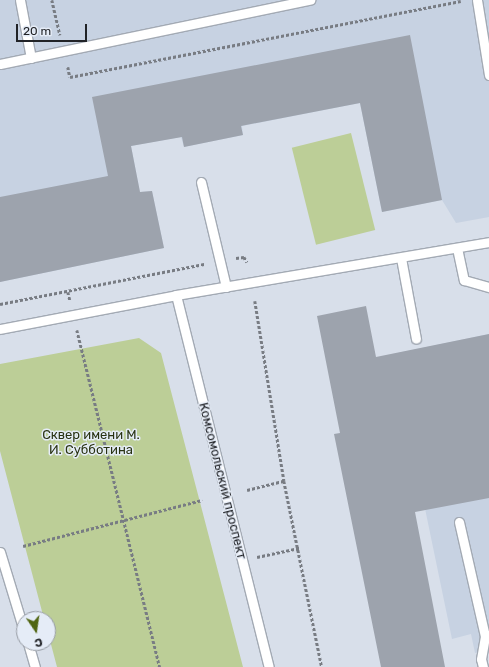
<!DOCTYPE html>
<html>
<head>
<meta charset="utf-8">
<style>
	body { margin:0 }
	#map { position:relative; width:489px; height:667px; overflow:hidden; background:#d8dfea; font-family:Rubik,sans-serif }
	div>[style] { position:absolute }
	.built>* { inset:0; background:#c7d2e2 }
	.green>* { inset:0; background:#bcce97; transform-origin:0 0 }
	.building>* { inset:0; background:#9da3ad }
	.path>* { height:2.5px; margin-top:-1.25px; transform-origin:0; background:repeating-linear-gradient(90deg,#787c83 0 3px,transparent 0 5px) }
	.roads { filter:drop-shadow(1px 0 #a3aab4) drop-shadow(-1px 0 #a3aab4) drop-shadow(0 1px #a3aab4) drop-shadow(0 -1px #a3aab4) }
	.service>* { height:9px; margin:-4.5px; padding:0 4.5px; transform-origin:4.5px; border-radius:4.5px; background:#fff }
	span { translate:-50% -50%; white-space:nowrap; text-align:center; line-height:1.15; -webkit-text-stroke:3px #e5ecf7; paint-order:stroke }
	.park-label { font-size:13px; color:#293312 }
	.street-label { font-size:13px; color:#212327 }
	.north { position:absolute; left:16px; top:611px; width:40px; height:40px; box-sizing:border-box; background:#e5ecf7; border:1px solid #979ca4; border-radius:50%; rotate:167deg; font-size:11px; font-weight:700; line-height:16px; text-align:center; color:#212327 }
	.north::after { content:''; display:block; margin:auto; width:14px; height:18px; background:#506511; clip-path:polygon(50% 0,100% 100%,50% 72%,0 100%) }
	.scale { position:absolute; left:16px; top:24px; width:71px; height:18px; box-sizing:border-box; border:2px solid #212327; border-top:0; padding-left:5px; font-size:12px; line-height:14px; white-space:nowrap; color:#212327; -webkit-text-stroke:3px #e5ecf7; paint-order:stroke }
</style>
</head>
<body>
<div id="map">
	<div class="built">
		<i style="clip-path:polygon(0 0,489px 0,489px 217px,456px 223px,442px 200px,382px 212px,360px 103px,242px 126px,243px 135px,184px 147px,181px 137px,131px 146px,140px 192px,152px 191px,164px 248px,0 282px)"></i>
		<i style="clip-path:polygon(489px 334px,489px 651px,475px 653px,471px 634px,452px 639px,393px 354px)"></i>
	</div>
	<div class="green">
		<i style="left:351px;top:133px;width:100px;height:61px;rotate:76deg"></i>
		<i style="clip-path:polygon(139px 338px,161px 353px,243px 667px,57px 667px,48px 633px,48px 619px,44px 619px,0 451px,0 364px)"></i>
	</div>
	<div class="building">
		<i style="clip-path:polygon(410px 35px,442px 200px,382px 212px,360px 103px,241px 126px,243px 135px,184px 147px,182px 137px,131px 146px,140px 192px,152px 191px,164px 248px,0 282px,0 197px,108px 176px,92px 97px)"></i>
		<i style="clip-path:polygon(366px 306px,376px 357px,489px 334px,489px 498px,415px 512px,445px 667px,381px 667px,334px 434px,340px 433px,317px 316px)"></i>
	</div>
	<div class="path">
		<i style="left:52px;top:0;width:36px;rotate:77deg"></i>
		<i style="left:68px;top:67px;width:10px;rotate:79deg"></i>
		<i style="left:70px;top:77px;width:398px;rotate:-11deg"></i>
		<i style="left:236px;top:258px;width:8px;rotate:-7deg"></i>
		<i style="left:244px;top:257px;width:6px;rotate:59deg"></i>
		<i style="left:68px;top:292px;width:8px;rotate:76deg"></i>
		<i style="left:255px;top:301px;width:182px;rotate:80.8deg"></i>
		<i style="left:284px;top:481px;width:190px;rotate:78.5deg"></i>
		<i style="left:0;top:304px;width:208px;rotate:-11.1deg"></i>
		<i style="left:77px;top:330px;width:347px;rotate:76.2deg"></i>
		<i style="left:247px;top:490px;width:38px;rotate:-14deg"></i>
		<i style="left:23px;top:546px;width:185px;rotate:-14.4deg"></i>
		<i style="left:257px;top:557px;width:43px;rotate:-12.1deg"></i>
	</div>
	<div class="roads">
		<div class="service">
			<i style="left:20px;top:0;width:59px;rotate:79.3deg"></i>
			<i style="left:477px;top:0;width:76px;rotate:80.9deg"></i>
			<i style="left:0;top:64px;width:317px;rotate:-11.7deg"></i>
			<i style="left:201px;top:182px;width:108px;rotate:76.6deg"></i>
			<i style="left:457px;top:248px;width:33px;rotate:78deg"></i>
			<i style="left:464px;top:280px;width:26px;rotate:16deg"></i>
			<i style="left:401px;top:258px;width:82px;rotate:79.5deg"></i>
			<i style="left:176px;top:295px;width:383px;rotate:76deg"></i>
			<i style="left:0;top:329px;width:179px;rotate:-10.9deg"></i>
			<i style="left:176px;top:295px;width:317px;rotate:-9.6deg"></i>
			<i style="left:459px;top:522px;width:117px;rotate:77.2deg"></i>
			<i style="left:0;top:552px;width:83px;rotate:73.1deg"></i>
			<i style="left:28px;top:643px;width:25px;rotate:74deg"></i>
			<i style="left:483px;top:667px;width:8px;rotate:-104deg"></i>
			<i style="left:481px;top:659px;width:23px;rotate:-80deg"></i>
			<i style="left:485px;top:636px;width:4px;rotate:-14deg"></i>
		</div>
	</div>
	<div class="park-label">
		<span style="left:91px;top:443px">Сквер имени М.<br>И. Субботина</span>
	</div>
	<div class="street-label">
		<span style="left:222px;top:481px;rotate:76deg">Комсомольский проспект</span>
	</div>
	<div class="north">С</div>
	<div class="scale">20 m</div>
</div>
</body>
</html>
